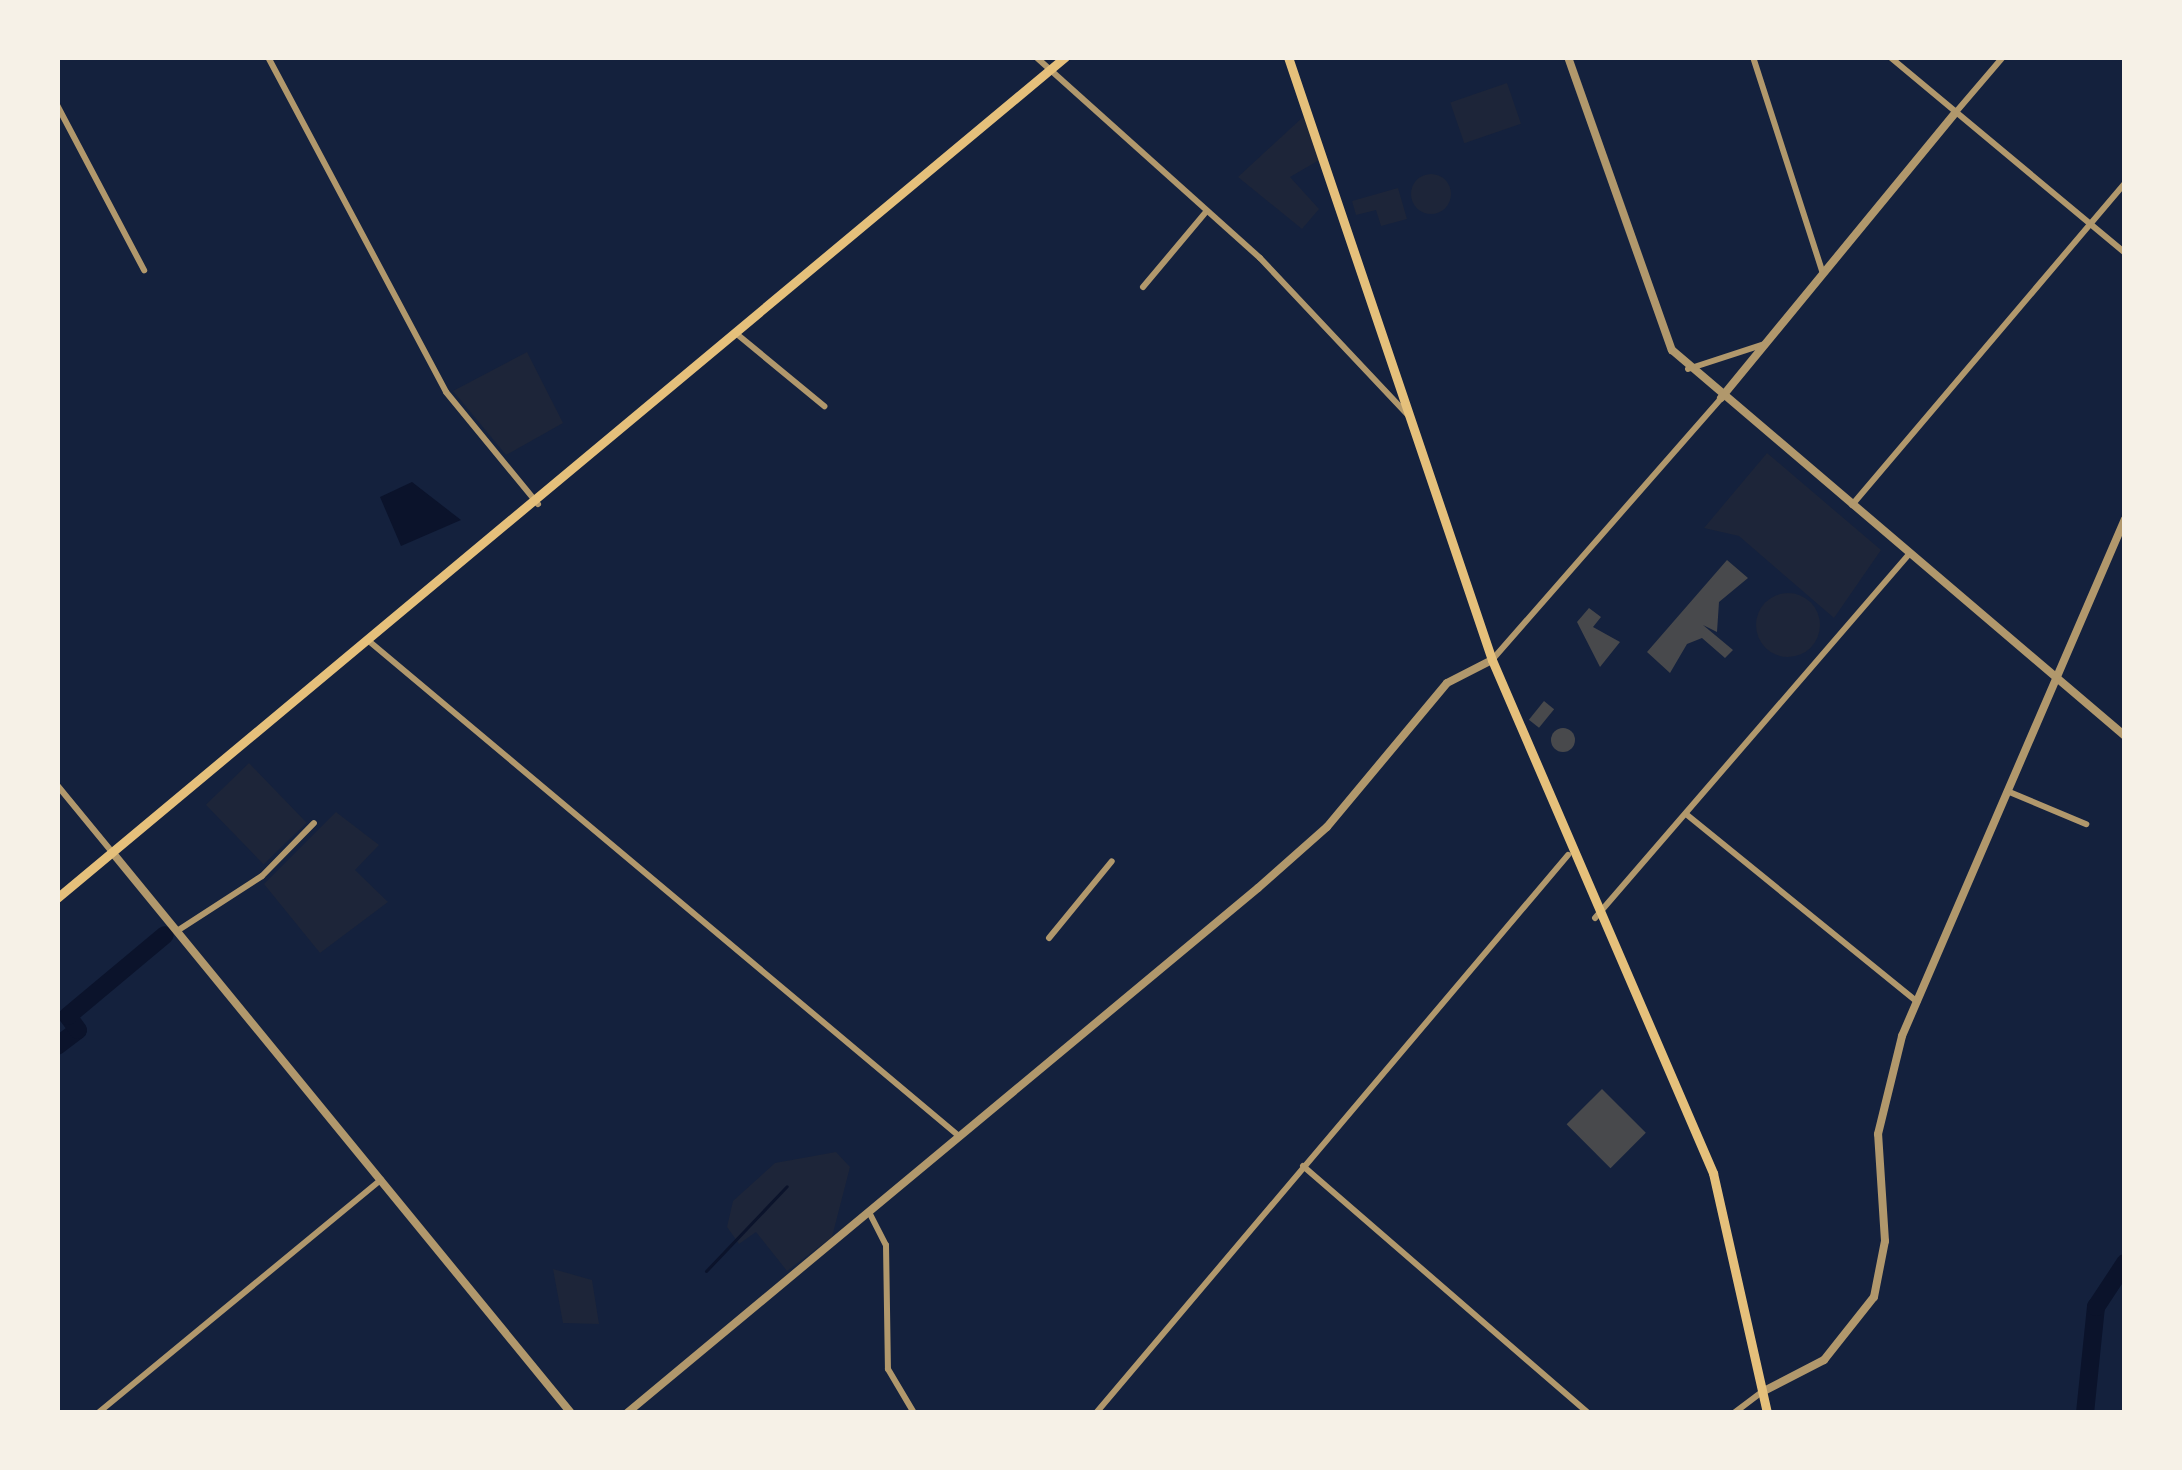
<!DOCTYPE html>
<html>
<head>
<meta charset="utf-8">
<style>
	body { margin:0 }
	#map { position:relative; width:2182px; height:1470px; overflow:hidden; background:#14213d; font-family:"Source Sans 3",sans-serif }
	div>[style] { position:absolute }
	.green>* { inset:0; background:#1d2539; transform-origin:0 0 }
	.round { border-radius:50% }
	.water>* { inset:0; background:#0b132b }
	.stream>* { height:3px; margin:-1.5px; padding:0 1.5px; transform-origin:1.5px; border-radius:1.5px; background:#0b132b }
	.river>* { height:18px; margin:-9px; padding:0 9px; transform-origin:9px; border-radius:9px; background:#0b132b }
	.building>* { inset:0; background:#48494c; transform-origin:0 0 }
	.minor>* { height:6px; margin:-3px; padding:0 3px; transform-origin:3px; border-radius:3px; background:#b1986c }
	.tertiary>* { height:8px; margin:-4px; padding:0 4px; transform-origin:4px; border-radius:4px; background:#b1986c }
	.primary>* { height:9px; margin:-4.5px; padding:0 4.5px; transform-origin:4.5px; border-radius:4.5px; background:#e5c07b }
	span { translate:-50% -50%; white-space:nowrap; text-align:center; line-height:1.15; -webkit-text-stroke:12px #f6f1e7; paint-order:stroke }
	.frame { position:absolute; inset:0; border:60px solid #f6f1e7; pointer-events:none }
</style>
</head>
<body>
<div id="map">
	<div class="green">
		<i style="left:1507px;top:83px;width:43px;height:60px;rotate:71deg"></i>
		<i style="clip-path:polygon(1304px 116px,1321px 159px,1290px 177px,1319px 209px,1302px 229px,1238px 177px)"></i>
		<i class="round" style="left:1411px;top:174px;width:40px;height:40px"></i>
		<i style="clip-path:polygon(1398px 188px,1407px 219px,1381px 226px,1376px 210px,1356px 215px,1352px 201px)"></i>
		<i style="clip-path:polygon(527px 352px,563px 423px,506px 455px,453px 391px)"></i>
		<i style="clip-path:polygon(1767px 453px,1881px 550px,1834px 618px,1739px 536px,1704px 528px)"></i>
		<i class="round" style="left:1756px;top:593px;width:64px;height:64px"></i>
		<i style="left:249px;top:763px;width:83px;height:60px;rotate:46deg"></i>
		<i style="clip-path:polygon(336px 812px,379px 845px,355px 870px,388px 902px,320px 953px,264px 884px)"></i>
		<i style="clip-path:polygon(836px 1152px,850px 1167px,832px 1237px,787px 1271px,756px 1232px,739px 1244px,727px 1227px,733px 1201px,775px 1163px)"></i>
		<i style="clip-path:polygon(553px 1269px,592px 1280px,599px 1324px,563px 1323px)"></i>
	</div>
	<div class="water">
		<i style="clip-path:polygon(412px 482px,461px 520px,401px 546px,380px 497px)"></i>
	</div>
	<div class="stream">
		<i style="left:706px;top:1271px;width:117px;rotate:-46.4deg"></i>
	</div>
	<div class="river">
		<i style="left:57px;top:1046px;width:26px;rotate:-37deg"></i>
		<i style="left:78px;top:1030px;width:17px;rotate:-126deg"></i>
		<i style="left:68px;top:1016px;width:126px;rotate:-39.9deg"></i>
		<i style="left:2085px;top:1413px;width:107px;rotate:-84.1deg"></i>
		<i style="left:2096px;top:1307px;width:53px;rotate:-56.6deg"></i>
	</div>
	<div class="building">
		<i style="clip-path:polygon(1727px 560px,1748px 578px,1719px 602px,1717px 632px,1703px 625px,1733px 650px,1725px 658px,1702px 638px,1687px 644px,1670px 673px,1647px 652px)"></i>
		<i style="clip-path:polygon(1589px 608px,1601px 617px,1593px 627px,1620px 642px,1600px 667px,1577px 622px)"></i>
		<i style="left:1544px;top:701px;width:13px;height:24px;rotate:39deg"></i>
		<i class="round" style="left:1551px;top:728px;width:24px;height:24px"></i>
		<i style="left:1602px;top:1089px;width:62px;height:50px;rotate:45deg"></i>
	</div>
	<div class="minor">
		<i style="left:268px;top:57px;width:379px;rotate:62deg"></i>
		<i style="left:446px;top:392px;width:145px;rotate:50.6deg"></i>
		<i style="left:1036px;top:57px;width:301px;rotate:41.9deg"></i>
		<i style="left:1260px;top:258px;width:216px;rotate:46.7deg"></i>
		<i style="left:1753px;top:57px;width:228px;rotate:72.1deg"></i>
		<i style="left:1890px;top:57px;width:306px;rotate:39.8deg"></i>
		<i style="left:57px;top:105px;width:187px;rotate:62.2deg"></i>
		<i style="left:1956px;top:112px;width:72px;rotate:-49.5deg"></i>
		<i style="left:1143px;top:287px;width:98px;rotate:-50deg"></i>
		<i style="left:738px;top:335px;width:112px;rotate:39.5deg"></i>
		<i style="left:1688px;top:369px;width:81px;rotate:-18deg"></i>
		<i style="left:1852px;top:505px;width:422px;rotate:-49.7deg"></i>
		<i style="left:370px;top:642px;width:769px;rotate:39.99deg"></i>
		<i style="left:1492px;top:660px;width:348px;rotate:-48.8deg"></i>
		<i style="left:57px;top:785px;width:87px;rotate:50.6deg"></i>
		<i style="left:2007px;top:791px;width:86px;rotate:22.7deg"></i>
		<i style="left:1686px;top:814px;width:298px;rotate:39.1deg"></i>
		<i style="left:1595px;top:918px;width:481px;rotate:-49.2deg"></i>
		<i style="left:177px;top:931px;width:101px;rotate:-32.9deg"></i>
		<i style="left:262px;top:876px;width:74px;rotate:-45.5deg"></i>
		<i style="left:1049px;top:938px;width:99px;rotate:-50.7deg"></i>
		<i style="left:1303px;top:1166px;width:377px;rotate:40.9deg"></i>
		<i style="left:870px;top:1214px;width:35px;rotate:63deg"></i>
		<i style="left:886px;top:1245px;width:124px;rotate:89.1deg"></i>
		<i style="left:888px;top:1369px;width:51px;rotate:59.4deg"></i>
		<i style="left:98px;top:1413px;width:367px;rotate:-39.5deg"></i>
		<i style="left:1096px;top:1413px;width:731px;rotate:-49.77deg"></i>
		<i style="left:1734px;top:1413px;width:35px;rotate:-37deg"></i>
	</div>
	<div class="tertiary">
		<i style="left:1568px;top:57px;width:311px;rotate:70.5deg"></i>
		<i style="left:1672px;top:350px;width:595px;rotate:40.43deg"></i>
		<i style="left:1721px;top:398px;width:370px;rotate:-50.6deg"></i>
		<i style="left:112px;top:852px;width:725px;rotate:50.71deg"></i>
		<i style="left:1762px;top:1392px;width:70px;rotate:-27.3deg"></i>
		<i style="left:1824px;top:1360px;width:80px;rotate:-51.6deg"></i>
		<i style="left:1874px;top:1297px;width:57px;rotate:-78.9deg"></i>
		<i style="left:1885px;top:1241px;width:107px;rotate:-93.7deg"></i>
		<i style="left:1878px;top:1134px;width:101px;rotate:-76.2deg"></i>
		<i style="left:1902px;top:1036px;width:563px;rotate:-66.67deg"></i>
		<i style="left:627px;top:1413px;width:821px;rotate:-39.76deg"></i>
		<i style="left:1258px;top:888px;width:92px;rotate:-41.5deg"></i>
		<i style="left:1327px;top:827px;width:187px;rotate:-50.2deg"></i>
		<i style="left:1447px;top:683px;width:51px;rotate:-27.1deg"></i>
	</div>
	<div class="primary">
		<i style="left:1288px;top:57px;width:637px;rotate:71.31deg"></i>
		<i style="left:1492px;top:660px;width:559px;rotate:66.69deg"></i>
		<i style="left:1713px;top:1173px;width:246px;rotate:77.3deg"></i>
		<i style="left:57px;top:898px;width:1313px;rotate:-39.84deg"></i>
	</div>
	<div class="frame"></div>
</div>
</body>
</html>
